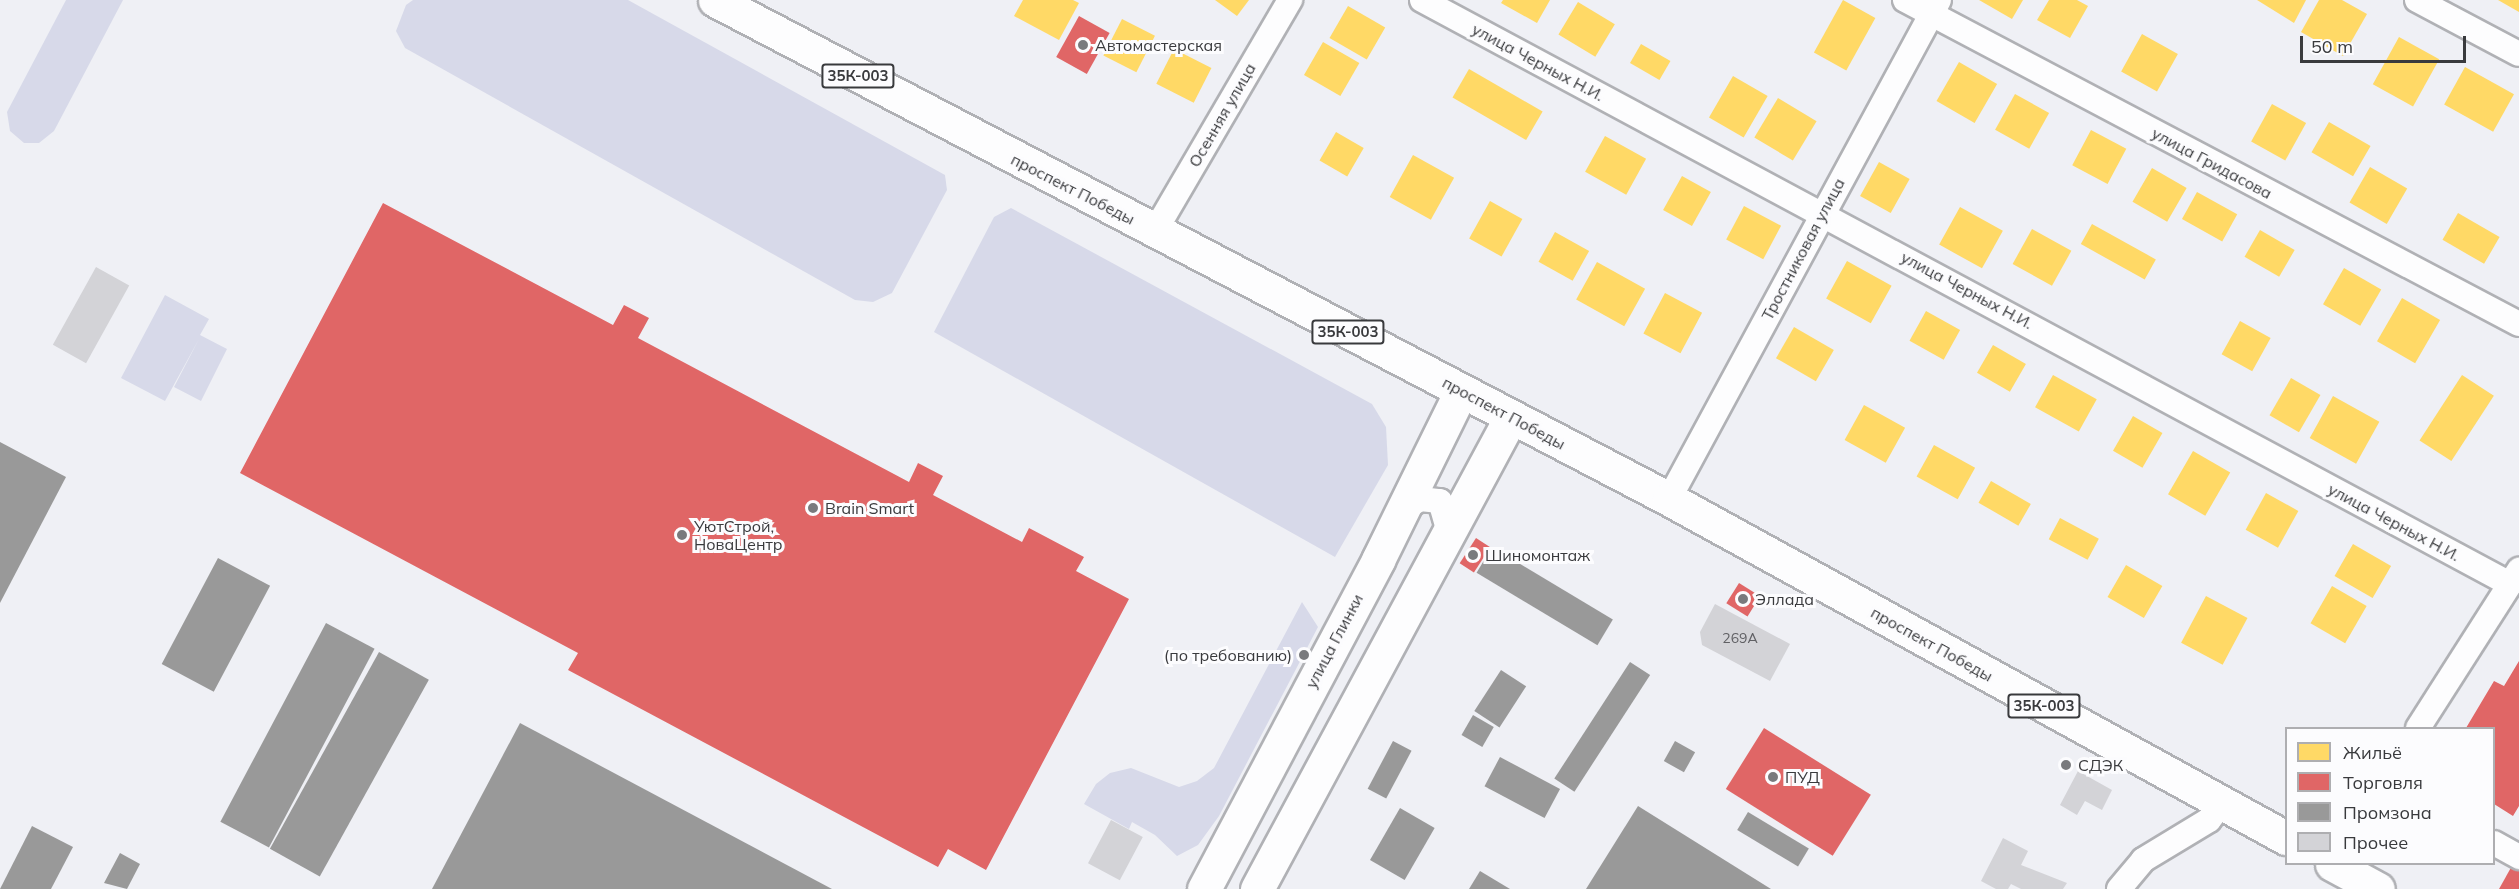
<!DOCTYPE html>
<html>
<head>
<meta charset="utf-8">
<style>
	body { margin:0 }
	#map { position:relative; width:2519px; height:889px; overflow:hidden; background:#eff0f5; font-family:Mulish,sans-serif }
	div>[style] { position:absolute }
	.green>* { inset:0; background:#d7d9e9 }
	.homes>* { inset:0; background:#ffd966; transform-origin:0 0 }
	.shops>* { inset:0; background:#e06666; transform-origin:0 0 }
	.industry>* { inset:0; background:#999; transform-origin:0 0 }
	.building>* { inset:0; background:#d3d3d7; transform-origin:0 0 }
	.roads { filter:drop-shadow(2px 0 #b0b1b5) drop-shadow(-2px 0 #b0b1b5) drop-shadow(0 2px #b0b1b5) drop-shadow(0 -2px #b0b1b5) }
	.street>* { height:24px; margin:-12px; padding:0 12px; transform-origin:12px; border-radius:12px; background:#fdfdfe }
	.secondary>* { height:33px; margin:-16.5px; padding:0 16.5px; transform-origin:16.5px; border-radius:16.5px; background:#fdfdfe }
	.primary>* { height:33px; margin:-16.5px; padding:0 16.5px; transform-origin:16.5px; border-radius:16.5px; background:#fdfdfe }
	.dots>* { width:16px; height:16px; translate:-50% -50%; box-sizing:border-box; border:3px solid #fcfcfe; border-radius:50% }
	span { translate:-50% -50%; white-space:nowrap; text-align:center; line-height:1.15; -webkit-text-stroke:6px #fcfcfe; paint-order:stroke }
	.number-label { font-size:14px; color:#606064 }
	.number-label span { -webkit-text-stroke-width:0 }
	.shield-label span { padding:2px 4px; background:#fcfcfe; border:2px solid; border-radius:4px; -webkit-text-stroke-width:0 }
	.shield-label { font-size:15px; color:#393a3d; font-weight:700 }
	.poi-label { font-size:16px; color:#393a3d }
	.left { translate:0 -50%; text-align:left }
	.right { translate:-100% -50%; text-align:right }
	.street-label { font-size:16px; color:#393a3d }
	.legend { position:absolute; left:2285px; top:727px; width:210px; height:138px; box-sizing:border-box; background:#fcfcfe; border:2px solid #aeaeb1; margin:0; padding:8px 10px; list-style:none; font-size:18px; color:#393a3d }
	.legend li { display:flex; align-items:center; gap:12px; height:30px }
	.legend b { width:30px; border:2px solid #aeaeb1 }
	.scale { position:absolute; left:2300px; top:36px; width:166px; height:27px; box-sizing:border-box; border:3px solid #393a3d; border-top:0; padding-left:8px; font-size:18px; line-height:21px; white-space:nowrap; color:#393a3d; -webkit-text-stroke:4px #fcfcfe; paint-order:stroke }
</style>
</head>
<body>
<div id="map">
	<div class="green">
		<i style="clip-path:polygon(66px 0,123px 0,54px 131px,39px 143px,24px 143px,10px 131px,7px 112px)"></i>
		<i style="clip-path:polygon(413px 0,628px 0,945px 175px,947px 190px,892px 293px,873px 302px,855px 300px,405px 48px,396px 31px,406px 5px)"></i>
		<i style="clip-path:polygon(1011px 208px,1372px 404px,1386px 427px,1388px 465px,1335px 557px,934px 332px,994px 217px)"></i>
		<i style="clip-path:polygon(165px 295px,209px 319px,200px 335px,227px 349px,201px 401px,174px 387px,199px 339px,165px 401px,121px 378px)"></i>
		<i style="clip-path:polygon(1302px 602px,1318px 627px,1219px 816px,1198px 845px,1177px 856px,1155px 835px,1132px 822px,1129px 829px,1084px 804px,1096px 784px,1110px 773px,1131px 768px,1179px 787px,1197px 781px,1214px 768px)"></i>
	</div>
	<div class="homes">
		<i style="clip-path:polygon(1023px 0,1073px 0,1079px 3px,1059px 40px,1014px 16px)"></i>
		<i style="clip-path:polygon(1215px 0,1249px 0,1237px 16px)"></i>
		<i style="clip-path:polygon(1503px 0,1550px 0,1537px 23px,1501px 3px)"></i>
		<i style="left:1843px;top:0;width:37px;height:60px;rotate:29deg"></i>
		<i style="clip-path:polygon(1979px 0,2023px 0,2012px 19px)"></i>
		<i style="clip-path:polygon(2049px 0,2077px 0,2088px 6px,2070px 38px,2037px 20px)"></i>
		<i style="clip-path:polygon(2257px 0,2306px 0,2294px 23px)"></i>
		<i style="clip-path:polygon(2319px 0,2342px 0,2367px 14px,2343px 56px,2301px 32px)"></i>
		<i style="clip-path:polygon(2498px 0,2519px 0,2519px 12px)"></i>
		<i style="left:1578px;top:2px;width:43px;height:38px;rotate:31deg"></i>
		<i style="left:1348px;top:6px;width:43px;height:37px;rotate:30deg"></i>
		<i style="left:1122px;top:19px;width:37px;height:41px;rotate:27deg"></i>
		<i style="left:2142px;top:34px;width:41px;height:43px;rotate:29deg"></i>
		<i style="left:2399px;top:37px;width:46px;height:54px;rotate:29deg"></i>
		<i style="left:1323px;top:42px;width:42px;height:38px;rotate:30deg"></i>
		<i style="left:1641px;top:44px;width:34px;height:22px;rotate:30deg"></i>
		<i style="left:1174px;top:49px;width:42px;height:39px;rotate:27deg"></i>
		<i style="left:1959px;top:62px;width:44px;height:45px;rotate:30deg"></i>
		<i style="left:2465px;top:67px;width:56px;height:43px;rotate:29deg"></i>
		<i style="left:1469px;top:69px;width:85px;height:33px;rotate:30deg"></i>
		<i style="left:1733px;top:76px;width:40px;height:48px;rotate:30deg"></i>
		<i style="left:2015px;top:94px;width:39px;height:41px;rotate:29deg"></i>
		<i style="left:1778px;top:98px;width:45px;height:46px;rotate:31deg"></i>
		<i style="left:2272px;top:104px;width:39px;height:43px;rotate:29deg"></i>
		<i style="left:2329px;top:122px;width:48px;height:35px;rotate:30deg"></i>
		<i style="left:2091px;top:130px;width:40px;height:40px;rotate:28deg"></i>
		<i style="left:1336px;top:132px;width:32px;height:33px;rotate:30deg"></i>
		<i style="left:1605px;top:136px;width:47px;height:41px;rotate:29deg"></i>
		<i style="left:1413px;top:155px;width:47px;height:48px;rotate:29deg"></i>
		<i style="left:1879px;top:162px;width:35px;height:39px;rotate:29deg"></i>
		<i style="left:2370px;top:167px;width:43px;height:41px;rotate:30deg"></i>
		<i style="left:2152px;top:168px;width:40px;height:39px;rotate:30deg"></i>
		<i style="left:1682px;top:176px;width:33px;height:39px;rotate:29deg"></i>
		<i style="left:2197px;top:192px;width:46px;height:31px;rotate:29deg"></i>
		<i style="left:1490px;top:201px;width:37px;height:43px;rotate:29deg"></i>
		<i style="left:1744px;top:206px;width:42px;height:38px;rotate:28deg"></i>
		<i style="left:1960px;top:207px;width:49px;height:43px;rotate:29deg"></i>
		<i style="left:2458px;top:213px;width:48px;height:31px;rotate:30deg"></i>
		<i style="left:2092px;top:224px;width:73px;height:23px;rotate:29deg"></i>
		<i style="left:2032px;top:229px;width:45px;height:40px;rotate:29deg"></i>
		<i style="left:2260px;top:230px;width:40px;height:31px;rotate:30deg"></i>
		<i style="left:1555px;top:232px;width:39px;height:34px;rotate:29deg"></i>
		<i style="left:1847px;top:261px;width:51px;height:43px;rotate:29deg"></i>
		<i style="left:1597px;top:262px;width:55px;height:43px;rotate:29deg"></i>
		<i style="left:2344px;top:268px;width:43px;height:42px;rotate:30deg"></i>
		<i style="left:1665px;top:293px;width:42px;height:46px;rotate:28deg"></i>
		<i style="left:2402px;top:298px;width:44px;height:50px;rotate:30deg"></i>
		<i style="left:1926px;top:311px;width:39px;height:34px;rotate:29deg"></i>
		<i style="left:2240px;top:321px;width:35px;height:38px;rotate:29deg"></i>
		<i style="left:1794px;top:327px;width:46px;height:36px;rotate:30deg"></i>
		<i style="left:1993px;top:345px;width:38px;height:32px;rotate:30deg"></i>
		<i style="left:2053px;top:375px;width:50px;height:37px;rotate:29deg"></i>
		<i style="left:2462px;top:375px;width:38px;height:78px;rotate:33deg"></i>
		<i style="left:2291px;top:378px;width:34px;height:43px;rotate:30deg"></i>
		<i style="left:2333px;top:396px;width:53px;height:48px;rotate:29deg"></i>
		<i style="left:1864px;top:405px;width:47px;height:40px;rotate:29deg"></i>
		<i style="left:2133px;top:416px;width:34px;height:40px;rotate:30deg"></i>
		<i style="left:1934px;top:445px;width:47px;height:36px;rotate:29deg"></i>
		<i style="left:2193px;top:451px;width:43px;height:50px;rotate:30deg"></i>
		<i style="left:1991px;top:481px;width:46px;height:25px;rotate:30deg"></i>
		<i style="left:2266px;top:493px;width:37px;height:42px;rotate:29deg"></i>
		<i style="left:2060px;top:518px;width:44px;height:24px;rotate:28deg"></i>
		<i style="left:2353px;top:544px;width:44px;height:37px;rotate:30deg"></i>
		<i style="left:2126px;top:565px;width:42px;height:37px;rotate:30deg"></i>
		<i style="left:2332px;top:586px;width:40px;height:43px;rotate:30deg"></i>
		<i style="left:2206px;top:596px;width:47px;height:53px;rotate:28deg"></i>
	</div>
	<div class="shops">
		<i style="left:1079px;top:16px;width:35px;height:47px;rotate:29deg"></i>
		<i style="clip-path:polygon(383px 203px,613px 325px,624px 305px,649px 318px,638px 338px,909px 482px,918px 463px,943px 476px,933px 495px,1022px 542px,1029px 528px,1084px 557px,1076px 571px,1129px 599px,986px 870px,948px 849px,938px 867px,568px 670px,578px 653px,240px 473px)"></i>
		<i style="left:1476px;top:538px;width:17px;height:30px;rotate:33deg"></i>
		<i style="left:1739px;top:583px;width:25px;height:24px;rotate:32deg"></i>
		<i style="clip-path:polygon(2519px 661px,2519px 806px,2513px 816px,2494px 804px,2494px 728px,2466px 728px,2494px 681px,2504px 686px)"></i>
		<i style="left:1764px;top:728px;width:126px;height:72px;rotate:32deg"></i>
		<i style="clip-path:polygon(2513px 864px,2519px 867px,2519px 889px,2499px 889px)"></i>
	</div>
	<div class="industry">
		<i style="clip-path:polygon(0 442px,66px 477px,0 603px)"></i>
		<i style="left:1492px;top:547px;width:141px;height:30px;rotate:31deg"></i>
		<i style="left:218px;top:558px;width:59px;height:120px;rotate:28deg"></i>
		<i style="left:326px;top:623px;width:55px;height:225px;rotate:28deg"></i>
		<i style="left:379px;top:652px;width:57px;height:225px;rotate:29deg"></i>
		<i style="left:1630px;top:662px;width:24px;height:139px;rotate:33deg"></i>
		<i style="left:1501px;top:670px;width:30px;height:49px;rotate:33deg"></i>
		<i style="left:1473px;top:715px;width:24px;height:23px;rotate:30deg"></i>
		<i style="clip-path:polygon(520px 723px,832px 889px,432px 889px)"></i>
		<i style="left:1393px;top:741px;width:21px;height:54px;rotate:28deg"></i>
		<i style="left:1675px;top:741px;width:23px;height:23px;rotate:29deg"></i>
		<i style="left:1500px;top:757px;width:68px;height:33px;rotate:28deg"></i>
		<i style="clip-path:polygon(1638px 806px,1771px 889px,1586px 889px)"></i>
		<i style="left:1400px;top:808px;width:40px;height:60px;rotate:30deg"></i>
		<i style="left:1748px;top:812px;width:71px;height:21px;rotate:31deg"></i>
		<i style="clip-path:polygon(32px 826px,73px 847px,51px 889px,0 889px)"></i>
		<i style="clip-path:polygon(120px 853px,140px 864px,127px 889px,104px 883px)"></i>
		<i style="clip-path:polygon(1480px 871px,1510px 889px,1469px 889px)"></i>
	</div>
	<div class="building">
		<i style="left:96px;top:267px;width:38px;height:89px;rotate:29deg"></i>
		<i style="clip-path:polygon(1715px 604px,1790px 644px,1770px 681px,1702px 645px,1700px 632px)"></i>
		<i style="clip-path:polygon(2078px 771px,2112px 790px,2102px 810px,2085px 801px,2077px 815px,2060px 805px)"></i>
		<i style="left:1111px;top:820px;width:36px;height:49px;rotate:28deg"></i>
		<i style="clip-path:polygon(2003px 838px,2028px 851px,2021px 865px,2067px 883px,2063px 889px,2021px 889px,2011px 884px,2008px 889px,1996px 889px,1981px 881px)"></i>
	</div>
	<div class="roads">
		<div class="street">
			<i style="left:1422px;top:0;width:1235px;rotate:28.23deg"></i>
			<i style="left:1905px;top:0;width:694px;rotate:27.82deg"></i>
			<i style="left:2417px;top:0;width:115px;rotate:27.9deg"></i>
			<i style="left:1155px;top:231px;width:268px;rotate:-59.7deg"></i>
			<i style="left:1669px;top:499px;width:567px;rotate:-61.58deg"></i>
			<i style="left:1404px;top:509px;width:19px;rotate:-32deg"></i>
			<i style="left:1420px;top:499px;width:20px;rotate:6deg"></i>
			<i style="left:1440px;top:501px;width:33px;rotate:74deg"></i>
			<i style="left:2418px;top:728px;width:188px;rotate:-57.4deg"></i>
			<i style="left:2494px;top:843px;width:29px;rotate:29deg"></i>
			<i style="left:2119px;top:889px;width:38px;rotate:-50deg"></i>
			<i style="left:2143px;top:860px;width:77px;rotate:-31.2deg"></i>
			<i style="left:2209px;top:820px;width:21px;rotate:-53deg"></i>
		</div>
		<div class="secondary">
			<i style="left:1204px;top:889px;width:372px;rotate:-62.1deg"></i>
			<i style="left:1378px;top:560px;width:188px;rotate:-63.8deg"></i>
			<i style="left:1257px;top:889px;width:536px;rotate:-61.71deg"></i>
		</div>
		<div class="primary">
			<i style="left:715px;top:0;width:1077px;rotate:27.61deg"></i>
			<i style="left:1669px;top:499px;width:704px;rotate:28.79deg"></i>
			<i style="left:2332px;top:864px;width:52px;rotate:28.5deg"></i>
		</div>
	</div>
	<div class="dots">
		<i style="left:1083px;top:45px;background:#797a7d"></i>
		<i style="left:813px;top:508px;background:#797a7d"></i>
		<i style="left:682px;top:535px;background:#797a7d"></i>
		<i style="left:1473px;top:555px;background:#797a7d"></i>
		<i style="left:1743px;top:599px;background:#797a7d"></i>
		<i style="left:1304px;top:655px;background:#797a7d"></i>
		<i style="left:2066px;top:765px;background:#797a7d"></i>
		<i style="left:1773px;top:777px;background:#797a7d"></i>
	</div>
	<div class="number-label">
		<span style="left:1740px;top:638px">269А</span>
	</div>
	<div class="shield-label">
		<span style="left:858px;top:76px">35К-003</span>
		<span style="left:1348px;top:332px">35К-003</span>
		<span style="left:2044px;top:706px">35К-003</span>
	</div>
	<div class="poi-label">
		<span class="left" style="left:1095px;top:45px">Автомастерская</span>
		<span class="left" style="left:825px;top:508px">Brain Smart</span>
		<span class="left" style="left:694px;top:535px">УютСтрой,<br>НоваЦентр</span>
		<span class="left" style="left:1485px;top:555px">Шиномонтаж</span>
		<span class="left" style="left:1755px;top:599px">Эллада</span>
		<span class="right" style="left:1292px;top:655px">(по требованию)</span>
		<span class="left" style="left:2078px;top:765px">СДЭК</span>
		<span class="left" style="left:1785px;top:777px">ПУД</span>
	</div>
	<div class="street-label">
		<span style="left:1538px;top:62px;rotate:28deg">улица Черных Н.И.</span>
		<span style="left:1222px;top:115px;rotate:-60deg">Осенняя улица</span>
		<span style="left:2212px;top:163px;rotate:28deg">улица Гридасова</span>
		<span style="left:1073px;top:189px;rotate:27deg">проспект Победы</span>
		<span style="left:1803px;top:249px;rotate:-62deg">Тростниковая улица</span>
		<span style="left:1967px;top:290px;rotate:28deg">улица Черных Н.И.</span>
		<span style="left:1504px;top:413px;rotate:28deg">проспект Победы</span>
		<span style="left:2394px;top:522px;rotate:28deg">улица Черных Н.И.</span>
		<span style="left:1334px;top:641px;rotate:-62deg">улица Глинки</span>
		<span style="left:1932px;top:644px;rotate:29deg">проспект Победы</span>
	</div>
	<ul class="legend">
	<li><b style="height:16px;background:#ffd966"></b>Жильё</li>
	<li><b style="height:16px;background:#e06666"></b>Торговля</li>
	<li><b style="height:16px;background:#999"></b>Промзона</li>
	<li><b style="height:16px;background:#d3d3d7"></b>Прочее</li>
	</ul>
	<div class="scale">50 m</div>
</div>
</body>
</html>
